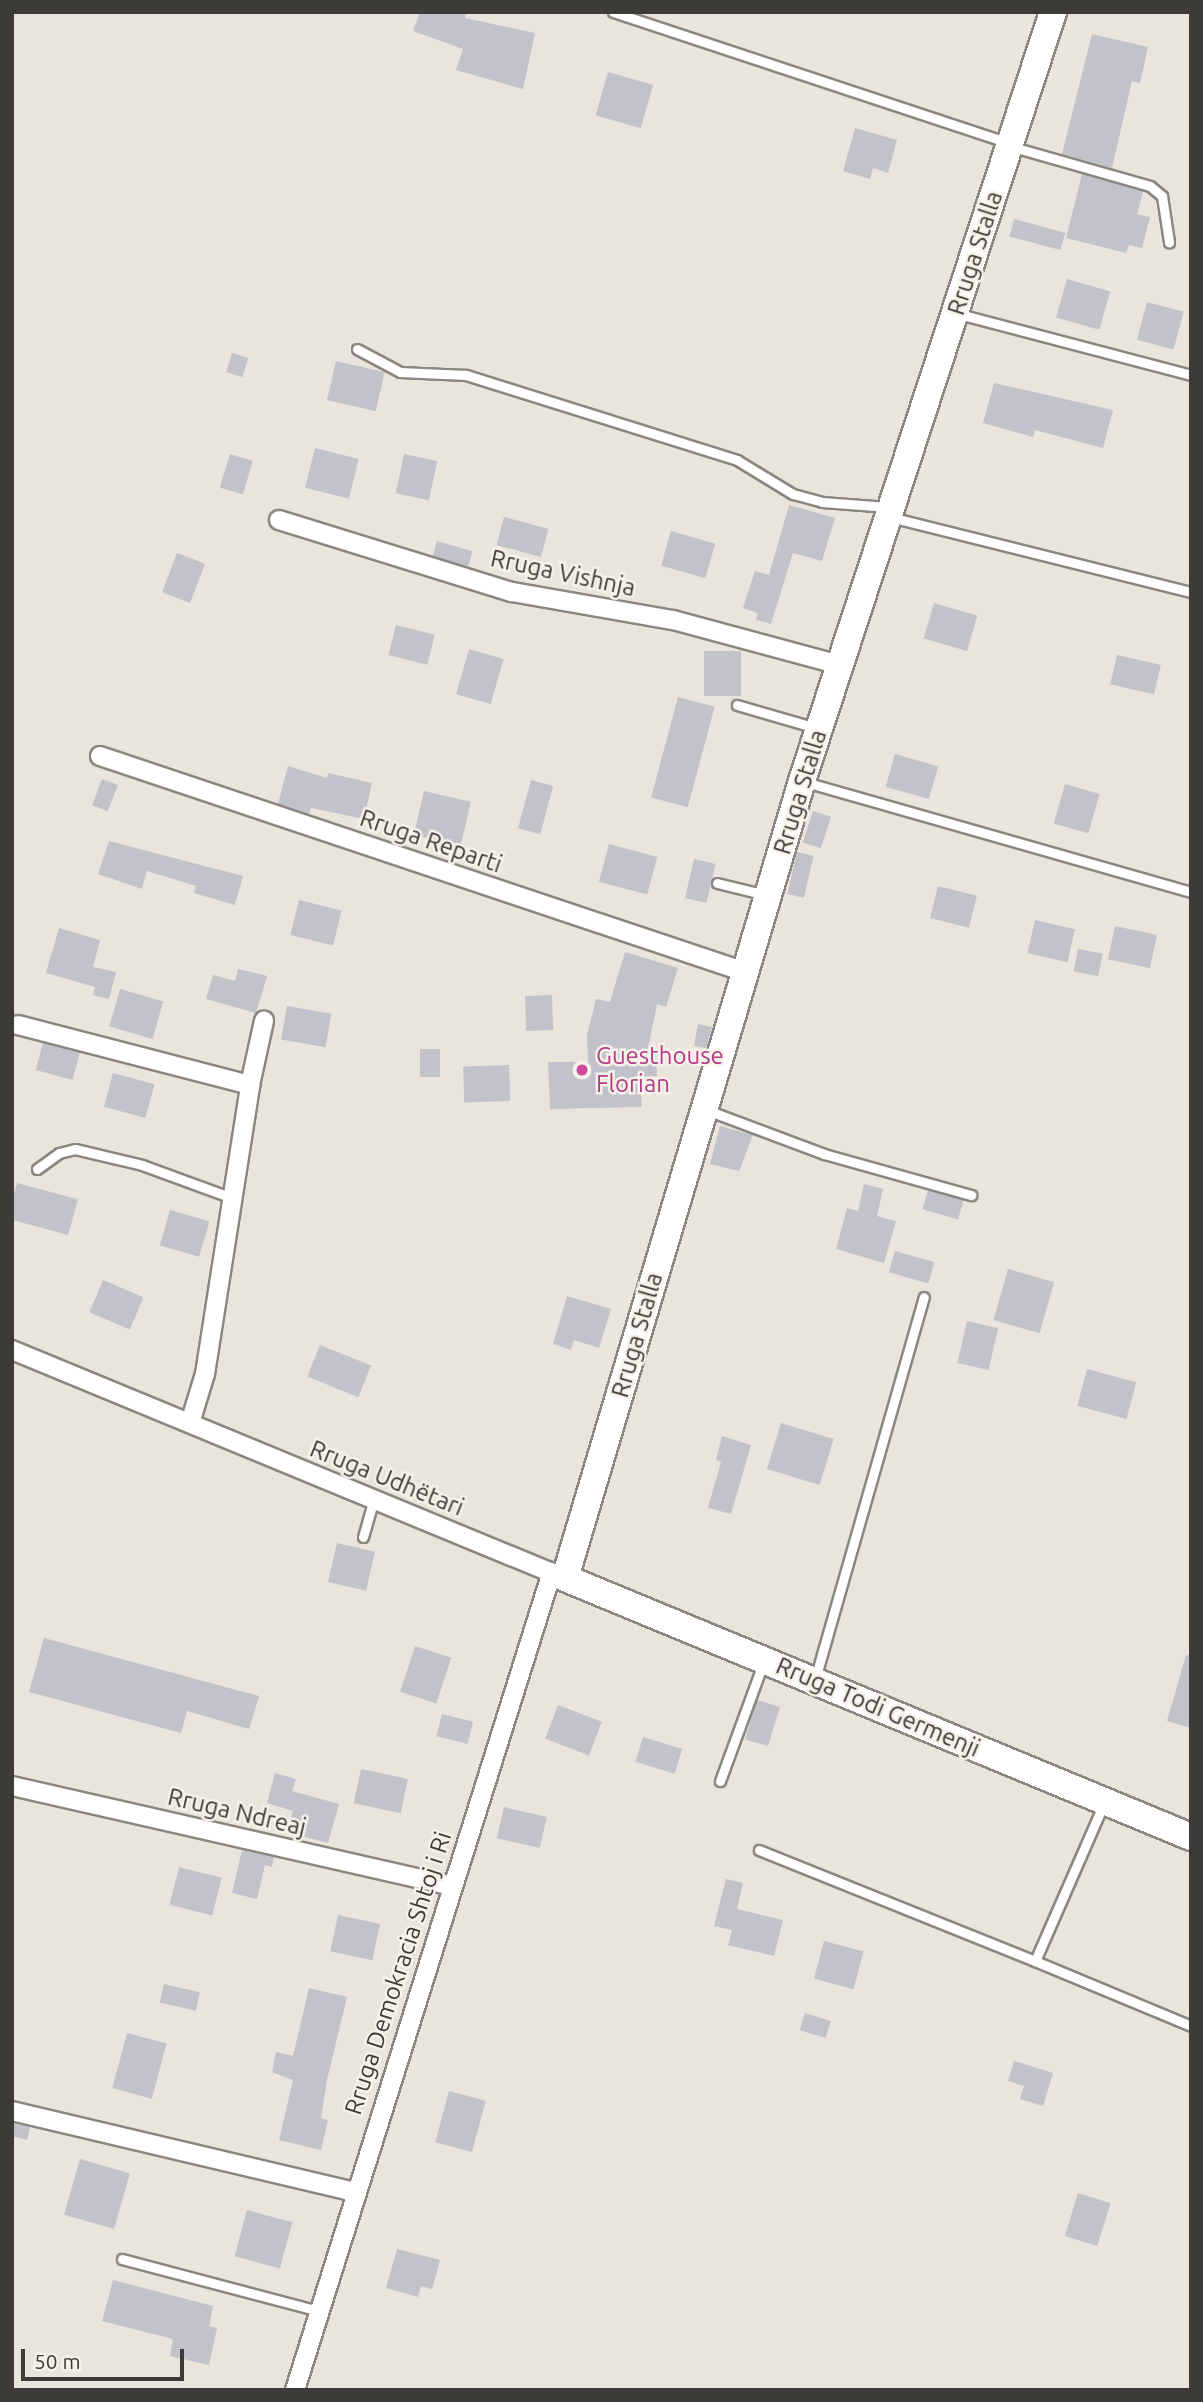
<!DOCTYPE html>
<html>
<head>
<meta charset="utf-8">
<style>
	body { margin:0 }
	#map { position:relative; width:1203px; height:2402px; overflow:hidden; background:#e9e4dc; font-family:Ubuntu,sans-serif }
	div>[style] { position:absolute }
	.building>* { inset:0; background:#c2c2ca; transform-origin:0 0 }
	.roads { filter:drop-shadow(2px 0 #8b867f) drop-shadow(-2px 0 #8b867f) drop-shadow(0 2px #8b867f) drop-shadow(0 -2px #8b867f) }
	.lane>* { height:9px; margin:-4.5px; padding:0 4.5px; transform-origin:4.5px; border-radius:4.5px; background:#fff }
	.street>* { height:18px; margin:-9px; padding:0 9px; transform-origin:9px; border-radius:9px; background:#fff }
	.secondary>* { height:26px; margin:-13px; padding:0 13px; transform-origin:13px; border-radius:13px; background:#fff }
	.dots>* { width:19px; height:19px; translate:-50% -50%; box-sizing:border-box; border:4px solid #f6f1e9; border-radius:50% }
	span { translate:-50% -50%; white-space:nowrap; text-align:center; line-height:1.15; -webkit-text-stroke:5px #f6f1e9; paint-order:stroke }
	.street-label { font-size:24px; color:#3d3b38 }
	.hotel-label { font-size:24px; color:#b23c85 }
	.left { translate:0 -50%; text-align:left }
	.frame { position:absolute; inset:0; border:14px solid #3d3b38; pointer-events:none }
	.scale { position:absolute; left:21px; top:2349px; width:163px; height:32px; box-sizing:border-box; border:4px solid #3d3b38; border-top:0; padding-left:9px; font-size:21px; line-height:24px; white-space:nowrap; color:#3d3b38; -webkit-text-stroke:5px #f6f1e9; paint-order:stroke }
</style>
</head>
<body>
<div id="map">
	<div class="building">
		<i style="clip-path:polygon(420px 12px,467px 12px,465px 18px,535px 33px,523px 89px,456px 70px,463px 49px,413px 31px)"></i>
		<i style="clip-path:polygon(1092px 34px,1148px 47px,1140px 83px,1132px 81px,1112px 168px,1062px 154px)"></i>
		<i style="left:608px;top:72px;width:47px;height:45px;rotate:16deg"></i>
		<i style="clip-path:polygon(855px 128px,897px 140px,888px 173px,873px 168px,870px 179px,843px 171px)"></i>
		<i style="clip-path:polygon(1082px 174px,1143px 191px,1137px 214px,1150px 217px,1142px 248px,1129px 245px,1126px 253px,1066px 238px)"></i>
		<i style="left:1014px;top:219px;width:53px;height:18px;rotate:15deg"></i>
		<i style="left:1067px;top:279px;width:45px;height:40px;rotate:16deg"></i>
		<i style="left:1147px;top:302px;width:38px;height:39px;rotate:15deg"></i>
		<i style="left:232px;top:353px;width:17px;height:20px;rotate:17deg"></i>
		<i style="left:336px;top:361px;width:50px;height:40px;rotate:13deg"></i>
		<i style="clip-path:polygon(994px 383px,1113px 410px,1103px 448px,1035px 430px,1033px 437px,983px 423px)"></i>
		<i style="left:315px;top:448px;width:45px;height:41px;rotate:14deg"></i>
		<i style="left:230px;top:454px;width:24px;height:35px;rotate:17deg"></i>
		<i style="left:404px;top:454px;width:34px;height:40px;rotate:12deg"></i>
		<i style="clip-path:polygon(789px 505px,835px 518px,822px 561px,793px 553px,771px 624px,756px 620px,758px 613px,743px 608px,755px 571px,769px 575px)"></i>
		<i style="left:504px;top:517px;width:46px;height:29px;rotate:15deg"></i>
		<i style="left:671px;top:531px;width:46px;height:36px;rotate:16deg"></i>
		<i style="left:437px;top:541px;width:37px;height:16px;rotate:16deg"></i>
		<i style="left:177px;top:553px;width:30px;height:42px;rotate:21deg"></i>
		<i style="left:934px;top:603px;width:45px;height:37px;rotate:16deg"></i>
		<i style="left:396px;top:625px;width:40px;height:31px;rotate:14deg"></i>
		<i style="left:469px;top:649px;width:36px;height:47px;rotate:16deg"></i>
		<i style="left:704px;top:651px;width:37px;height:45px"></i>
		<i style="left:1117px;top:655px;width:45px;height:30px;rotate:13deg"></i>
		<i style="left:678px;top:697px;width:38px;height:104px;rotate:15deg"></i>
		<i style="left:895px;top:754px;width:45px;height:34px;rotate:16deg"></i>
		<i style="clip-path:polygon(288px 766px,327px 778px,328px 773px,372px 783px,364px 819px,311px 808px,309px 814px,278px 804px)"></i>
		<i style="left:102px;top:779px;width:17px;height:28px;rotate:21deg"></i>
		<i style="left:531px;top:780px;width:23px;height:50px;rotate:15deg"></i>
		<i style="left:1065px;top:784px;width:36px;height:41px;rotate:16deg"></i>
		<i style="left:424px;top:791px;width:48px;height:45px;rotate:13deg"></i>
		<i style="left:813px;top:811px;width:19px;height:33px;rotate:18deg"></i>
		<i style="clip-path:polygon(109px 841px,243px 876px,235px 905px,194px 893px,196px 886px,147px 871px,142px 889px,98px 874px)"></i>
		<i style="left:609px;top:844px;width:50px;height:39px;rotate:15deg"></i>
		<i style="left:797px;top:852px;width:17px;height:43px;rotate:13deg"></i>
		<i style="left:694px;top:859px;width:22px;height:40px;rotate:13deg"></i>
		<i style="left:938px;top:886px;width:40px;height:33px;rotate:14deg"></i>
		<i style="left:299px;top:900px;width:44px;height:36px;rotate:14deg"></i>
		<i style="left:1035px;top:920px;width:41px;height:34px;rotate:13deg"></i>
		<i style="left:1115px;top:926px;width:43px;height:34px;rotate:12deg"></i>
		<i style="clip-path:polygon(59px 928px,100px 940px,93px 967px,116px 972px,109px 999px,93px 995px,95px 987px,46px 973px)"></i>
		<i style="left:1078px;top:949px;width:25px;height:23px;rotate:11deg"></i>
		<i style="clip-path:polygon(625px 952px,678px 968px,666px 1007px,657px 1004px,647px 1053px,656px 1053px,657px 1076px,640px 1077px,642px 1107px,550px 1109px,548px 1062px,588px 1062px,587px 1035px,596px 999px,610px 1002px)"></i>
		<i style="clip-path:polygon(238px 969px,267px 976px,256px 1013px,206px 999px,213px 975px,235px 981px)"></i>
		<i style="left:120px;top:989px;width:45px;height:39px;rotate:16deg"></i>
		<i style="left:552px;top:995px;width:35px;height:27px;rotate:88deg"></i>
		<i style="left:287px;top:1006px;width:45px;height:34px;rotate:10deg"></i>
		<i style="clip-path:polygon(698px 1024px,712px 1027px,706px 1048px,694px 1046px)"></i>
		<i style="left:43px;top:1043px;width:38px;height:28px;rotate:15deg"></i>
		<i style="left:420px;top:1049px;width:20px;height:28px"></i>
		<i style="left:509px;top:1065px;width:36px;height:46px;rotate:88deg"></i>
		<i style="left:113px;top:1073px;width:43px;height:35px;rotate:15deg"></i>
		<i style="clip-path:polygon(720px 1126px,753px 1135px,739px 1171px,710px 1164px)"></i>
		<i style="left:17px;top:1183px;width:63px;height:37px;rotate:15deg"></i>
		<i style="clip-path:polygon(864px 1184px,883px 1189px,877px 1216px,896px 1221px,884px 1263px,836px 1249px,847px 1208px,858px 1211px)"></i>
		<i style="left:928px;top:1190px;width:37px;height:20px;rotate:16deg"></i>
		<i style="left:170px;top:1210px;width:41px;height:37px;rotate:16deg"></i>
		<i style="left:895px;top:1251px;width:41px;height:22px;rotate:16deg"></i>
		<i style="left:1008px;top:1269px;width:48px;height:53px;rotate:16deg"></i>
		<i style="left:103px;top:1280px;width:44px;height:35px;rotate:23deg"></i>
		<i style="clip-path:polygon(567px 1296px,611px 1309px,599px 1348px,574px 1340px,571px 1350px,553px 1344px)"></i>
		<i style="left:967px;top:1321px;width:32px;height:43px;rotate:13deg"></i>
		<i style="left:320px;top:1345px;width:55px;height:34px;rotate:22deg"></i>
		<i style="left:1087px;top:1369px;width:51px;height:38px;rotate:15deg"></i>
		<i style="left:781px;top:1423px;width:55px;height:48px;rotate:17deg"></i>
		<i style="clip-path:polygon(722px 1436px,751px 1445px,731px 1514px,708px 1508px,721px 1462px,716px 1460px)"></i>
		<i style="left:337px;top:1543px;width:39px;height:40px;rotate:13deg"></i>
		<i style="clip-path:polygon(44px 1638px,259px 1696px,249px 1729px,187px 1711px,181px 1733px,29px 1692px)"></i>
		<i style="left:415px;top:1646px;width:38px;height:48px;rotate:18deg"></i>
		<i style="clip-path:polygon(1186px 1655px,1191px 1656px,1191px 1728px,1167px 1721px)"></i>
		<i style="left:757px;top:1700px;width:24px;height:41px;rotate:17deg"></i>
		<i style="left:558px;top:1705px;width:47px;height:36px;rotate:21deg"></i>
		<i style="left:442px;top:1714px;width:32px;height:23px;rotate:14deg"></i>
		<i style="left:643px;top:1737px;width:41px;height:26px;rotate:17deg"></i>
		<i style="left:361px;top:1769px;width:48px;height:35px;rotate:12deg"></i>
		<i style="clip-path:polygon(275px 1773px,296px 1779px,292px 1791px,339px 1804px,328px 1843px,287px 1832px,293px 1811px,267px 1803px)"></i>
		<i style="left:504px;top:1807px;width:44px;height:32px;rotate:13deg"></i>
		<i style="clip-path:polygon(242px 1850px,274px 1857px,272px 1867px,265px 1865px,257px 1899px,232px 1893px)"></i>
		<i style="left:179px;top:1867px;width:44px;height:39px;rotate:14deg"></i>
		<i style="clip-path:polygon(726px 1879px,743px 1883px,737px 1909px,783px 1920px,774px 1956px,728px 1945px,732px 1930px,714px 1926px)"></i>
		<i style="left:338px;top:1915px;width:43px;height:37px;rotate:12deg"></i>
		<i style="left:824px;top:1941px;width:41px;height:39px;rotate:15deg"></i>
		<i style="left:164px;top:1984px;width:37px;height:19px;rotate:13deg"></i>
		<i style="clip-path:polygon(309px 1988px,347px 1997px,327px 2080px,321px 2118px,328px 2120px,321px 2150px,279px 2140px,293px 2080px,272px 2072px,276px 2052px,293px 2056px)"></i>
		<i style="left:805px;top:2013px;width:27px;height:18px;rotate:17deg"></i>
		<i style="left:127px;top:2033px;width:41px;height:57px;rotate:15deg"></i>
		<i style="clip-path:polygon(1014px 2061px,1053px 2073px,1043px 2106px,1020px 2099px,1024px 2086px,1008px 2081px)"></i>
		<i style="left:449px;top:2091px;width:38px;height:53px;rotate:15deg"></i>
		<i style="clip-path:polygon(12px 2123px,30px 2127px,27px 2140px,12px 2136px)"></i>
		<i style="left:80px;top:2159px;width:52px;height:58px;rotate:16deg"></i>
		<i style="left:1078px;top:2193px;width:34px;height:45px;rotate:17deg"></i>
		<i style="left:247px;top:2210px;width:47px;height:48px;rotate:15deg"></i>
		<i style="clip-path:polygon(397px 2249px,440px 2260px,432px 2289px,421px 2286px,418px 2297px,386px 2288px)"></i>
		<i style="clip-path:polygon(113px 2280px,213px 2306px,209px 2326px,217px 2328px,209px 2365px,170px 2356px,173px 2339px,102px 2321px)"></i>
	</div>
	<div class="roads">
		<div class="lane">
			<i style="left:613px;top:12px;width:415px;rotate:18.3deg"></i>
			<i style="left:1013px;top:147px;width:142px;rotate:15.9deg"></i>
			<i style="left:1150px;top:186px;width:16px;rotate:40deg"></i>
			<i style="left:1162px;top:196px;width:47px;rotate:81.3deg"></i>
			<i style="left:959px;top:314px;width:240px;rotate:14.7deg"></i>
			<i style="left:357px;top:349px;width:49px;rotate:28.1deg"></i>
			<i style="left:400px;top:372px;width:66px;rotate:2.6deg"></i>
			<i style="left:466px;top:375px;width:284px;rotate:17.4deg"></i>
			<i style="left:737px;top:460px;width:66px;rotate:31.3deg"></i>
			<i style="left:793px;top:494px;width:30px;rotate:15deg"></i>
			<i style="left:822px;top:502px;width:66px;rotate:4.3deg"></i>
			<i style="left:890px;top:517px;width:310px;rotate:14deg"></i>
			<i style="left:737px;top:705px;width:82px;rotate:16.2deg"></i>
			<i style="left:805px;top:782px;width:401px;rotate:15.9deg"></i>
			<i style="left:717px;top:883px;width:50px;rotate:13.8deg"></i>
			<i style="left:707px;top:1110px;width:125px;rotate:20.6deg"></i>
			<i style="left:824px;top:1154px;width:153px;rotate:15.6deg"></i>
			<i style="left:37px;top:1169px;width:27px;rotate:-36deg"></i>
			<i style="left:59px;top:1153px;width:16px;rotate:-14deg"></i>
			<i style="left:75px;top:1149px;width:69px;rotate:13.4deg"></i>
			<i style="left:142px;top:1165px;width:99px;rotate:20.1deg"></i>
			<i style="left:363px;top:1537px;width:40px;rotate:-74deg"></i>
			<i style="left:815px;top:1679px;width:397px;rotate:-74.1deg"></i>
			<i style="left:720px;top:1781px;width:128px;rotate:-69.9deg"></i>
			<i style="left:759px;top:1850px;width:297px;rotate:21.9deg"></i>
			<i style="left:1035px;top:1961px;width:172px;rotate:-66.4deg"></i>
			<i style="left:1035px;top:1961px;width:169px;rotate:22.6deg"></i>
			<i style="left:122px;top:2259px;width:204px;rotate:14.8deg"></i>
		</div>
		<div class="street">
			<i style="left:279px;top:520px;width:244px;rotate:17.2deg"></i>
			<i style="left:512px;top:592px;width:163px;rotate:9.9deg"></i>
			<i style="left:673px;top:620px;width:173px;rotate:15.1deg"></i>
			<i style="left:100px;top:756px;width:680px;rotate:18.51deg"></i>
			<i style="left:18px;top:1025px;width:240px;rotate:14.5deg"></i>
			<i style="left:12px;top:1350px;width:595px;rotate:22.43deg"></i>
			<i style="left:190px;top:1423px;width:51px;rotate:-73deg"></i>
			<i style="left:205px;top:1374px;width:292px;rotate:-81.1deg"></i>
			<i style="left:250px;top:1085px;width:66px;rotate:-77.7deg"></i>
			<i style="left:12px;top:1786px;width:450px;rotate:12.8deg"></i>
			<i style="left:12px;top:2111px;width:351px;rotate:13.3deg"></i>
			<i style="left:295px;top:2390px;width:857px;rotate:-72.56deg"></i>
		</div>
		<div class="secondary">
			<i style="left:1053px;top:12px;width:809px;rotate:108.08deg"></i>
			<i style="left:802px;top:781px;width:831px;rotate:106.56deg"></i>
			<i style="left:565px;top:1578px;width:677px;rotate:22.48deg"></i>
		</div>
	</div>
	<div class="dots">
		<i style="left:582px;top:1070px;background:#d1479c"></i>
	</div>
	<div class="street-label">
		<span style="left:975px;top:253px;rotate:-72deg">Rruga Stalla</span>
		<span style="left:563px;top:573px;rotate:12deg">Rruga Vishnja</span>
		<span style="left:800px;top:792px;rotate:-73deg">Rruga Stalla</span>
		<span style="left:431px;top:841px;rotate:19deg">Rruga Reparti</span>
		<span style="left:637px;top:1335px;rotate:-74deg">Rruga Stalla</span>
		<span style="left:387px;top:1478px;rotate:22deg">Rruga Udhëtari</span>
		<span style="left:878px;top:1707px;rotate:23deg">Rruga Todi Germenji</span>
		<span style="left:237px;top:1812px;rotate:13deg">Rruga Ndreaj</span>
		<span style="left:398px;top:1973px;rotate:-72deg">Rruga Demokracia Shtoj i Ri</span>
	</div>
	<div class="hotel-label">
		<span class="left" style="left:596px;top:1070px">Guesthouse<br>Florian</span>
	</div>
	<div class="frame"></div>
	<div class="scale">50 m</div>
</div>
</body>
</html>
